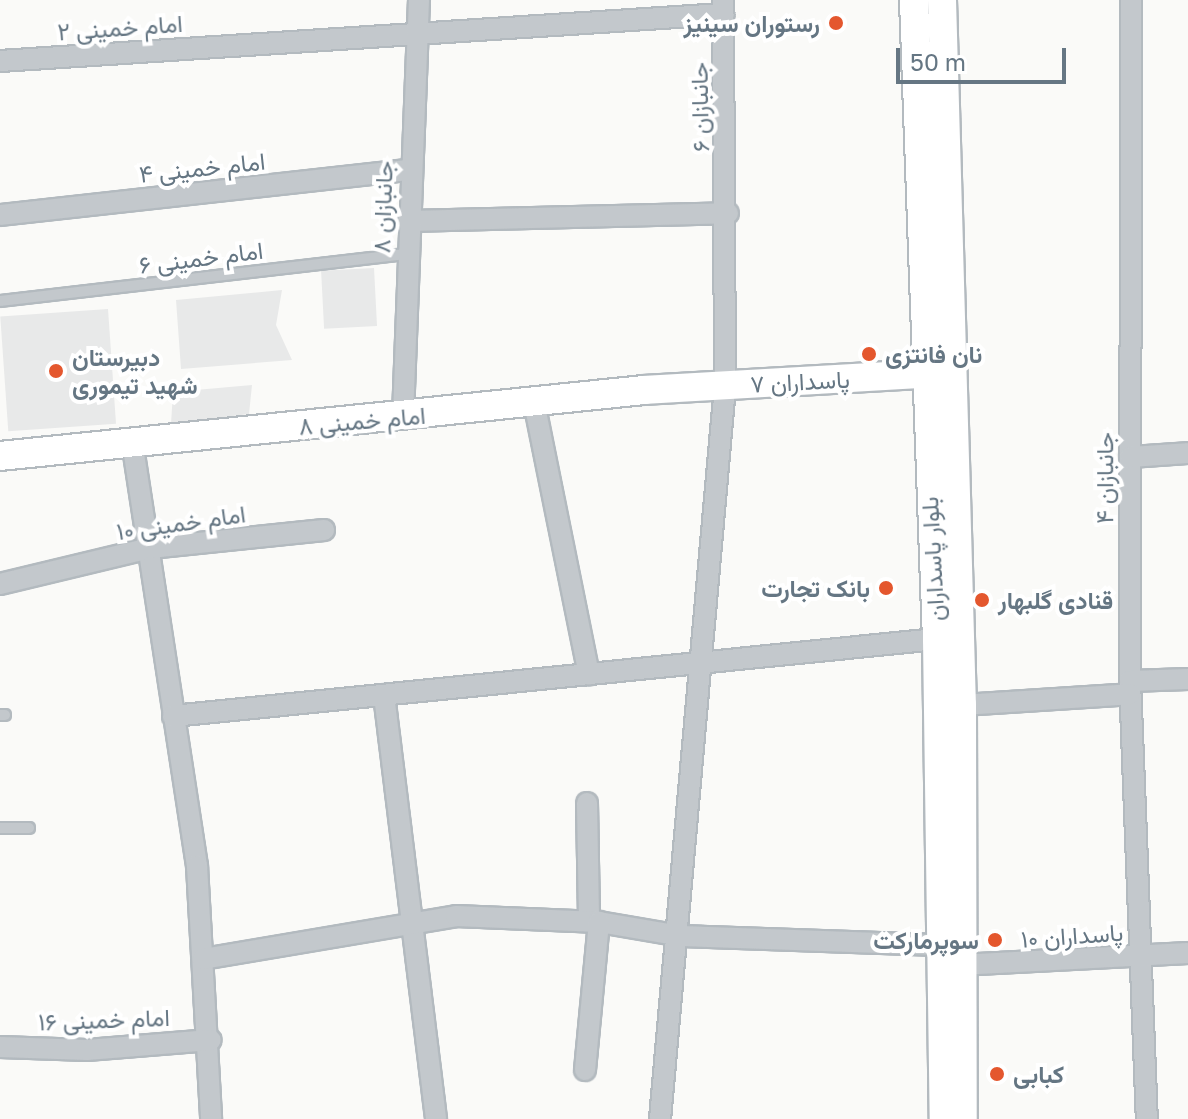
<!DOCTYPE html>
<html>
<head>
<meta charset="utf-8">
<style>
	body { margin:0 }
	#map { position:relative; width:1188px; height:1119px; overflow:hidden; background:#fafaf8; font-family:"Golos Text",Vazirmatn,sans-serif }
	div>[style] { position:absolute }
	.built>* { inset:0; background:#e8e9e9; transform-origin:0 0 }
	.roads { filter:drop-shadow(2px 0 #b3babf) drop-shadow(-2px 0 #b3babf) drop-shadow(0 2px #b3babf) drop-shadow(0 -2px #b3babf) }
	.lane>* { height:10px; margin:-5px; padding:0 5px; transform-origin:5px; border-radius:5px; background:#c3c8cc }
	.street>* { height:20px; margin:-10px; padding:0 10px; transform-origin:10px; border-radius:10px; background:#c3c8cc }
	.secondary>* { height:28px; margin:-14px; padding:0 14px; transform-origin:14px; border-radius:14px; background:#fff }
	.dots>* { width:22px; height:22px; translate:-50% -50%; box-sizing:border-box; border:4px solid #fff; border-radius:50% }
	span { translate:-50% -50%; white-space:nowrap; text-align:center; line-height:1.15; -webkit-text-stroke:8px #fff; paint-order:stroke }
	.poi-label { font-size:24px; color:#657683; font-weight:700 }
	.right { translate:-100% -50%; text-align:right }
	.left { translate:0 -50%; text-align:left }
	.street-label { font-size:24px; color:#657683 }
	.scale { position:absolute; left:896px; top:48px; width:170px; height:36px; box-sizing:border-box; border:4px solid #657683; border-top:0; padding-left:10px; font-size:24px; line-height:28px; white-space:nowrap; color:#657683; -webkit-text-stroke:6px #fff; paint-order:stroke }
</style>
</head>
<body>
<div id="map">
	<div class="built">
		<i style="left:374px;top:268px;width:58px;height:53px;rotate:87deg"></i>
		<i style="clip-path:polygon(282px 290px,276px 325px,292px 360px,181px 369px,176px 300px)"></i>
		<i style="left:108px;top:309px;width:115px;height:108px;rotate:86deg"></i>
		<i style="clip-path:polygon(252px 385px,249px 414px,171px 424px,173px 392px)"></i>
	</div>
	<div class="roads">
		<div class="lane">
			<i style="left:0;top:301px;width:410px;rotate:-6.6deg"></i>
			<i style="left:0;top:715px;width:5px"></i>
			<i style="left:0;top:828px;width:29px"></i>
		</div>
		<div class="street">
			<i style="left:1131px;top:0;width:681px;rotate:90.08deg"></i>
			<i style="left:1130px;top:681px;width:438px;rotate:87.8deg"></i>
			<i style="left:0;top:61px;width:725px;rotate:-3.72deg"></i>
			<i style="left:0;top:215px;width:411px;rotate:-6.3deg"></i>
			<i style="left:408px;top:221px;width:320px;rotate:-1.4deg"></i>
			<i style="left:534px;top:402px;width:278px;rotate:78.6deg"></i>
			<i style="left:403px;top:416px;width:416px;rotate:-87.8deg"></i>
			<i style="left:132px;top:441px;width:430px;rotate:81.3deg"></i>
			<i style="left:197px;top:866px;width:253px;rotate:86.8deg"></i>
			<i style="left:1130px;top:457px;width:58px;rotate:-3.9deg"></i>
			<i style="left:0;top:584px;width:154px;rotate:-13.5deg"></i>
			<i style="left:150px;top:548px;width:175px;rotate:-5.9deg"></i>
			<i style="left:1130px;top:681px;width:58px;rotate:-2deg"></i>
			<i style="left:384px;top:695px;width:427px;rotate:83deg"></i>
			<i style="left:962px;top:705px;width:168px;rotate:-3.7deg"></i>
			<i style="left:173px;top:716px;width:768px;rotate:-5.76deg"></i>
			<i style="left:587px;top:803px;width:118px;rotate:89deg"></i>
			<i style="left:203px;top:959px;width:257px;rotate:-9.6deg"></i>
			<i style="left:456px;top:916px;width:143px;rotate:2.4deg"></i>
			<i style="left:599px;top:922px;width:83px;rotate:9.7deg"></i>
			<i style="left:681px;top:936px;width:257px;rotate:2deg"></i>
			<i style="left:959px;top:965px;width:229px;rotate:-3deg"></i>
			<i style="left:0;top:1047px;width:87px;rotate:2deg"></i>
			<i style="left:87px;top:1050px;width:124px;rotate:-4.6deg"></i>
			<i style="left:585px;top:1070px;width:149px;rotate:-84.6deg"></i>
			<i style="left:660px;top:1119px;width:736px;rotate:-84.93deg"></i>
			<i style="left:725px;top:386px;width:386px;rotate:-90.3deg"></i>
		</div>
		<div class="secondary">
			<i style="left:914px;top:0;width:639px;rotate:87.94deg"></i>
			<i style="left:937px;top:639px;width:480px;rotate:89.2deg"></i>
			<i style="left:942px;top:0;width:705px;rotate:88.38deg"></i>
			<i style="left:962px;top:705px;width:414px;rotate:89.9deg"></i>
			<i style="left:0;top:456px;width:647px;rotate:-5.85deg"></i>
			<i style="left:644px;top:390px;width:279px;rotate:-3.3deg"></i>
		</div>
	</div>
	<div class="dots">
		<i style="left:836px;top:23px;background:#e4572e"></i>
		<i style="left:869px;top:354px;background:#e4572e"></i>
		<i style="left:56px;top:371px;background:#e4572e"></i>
		<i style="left:886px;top:588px;background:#e4572e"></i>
		<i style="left:982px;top:600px;background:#e4572e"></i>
		<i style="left:995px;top:940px;background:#e4572e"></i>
		<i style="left:997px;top:1074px;background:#e4572e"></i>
	</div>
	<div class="poi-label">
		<span class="right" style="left:820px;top:23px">رستوران سینیز</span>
		<span class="left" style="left:885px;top:354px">نان فانتزی</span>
		<span class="left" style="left:72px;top:371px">دبیرستان<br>شهید تیموری</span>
		<span class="right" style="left:870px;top:588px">بانک تجارت</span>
		<span class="left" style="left:998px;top:600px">قنادی گلبهار</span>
		<span class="right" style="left:979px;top:940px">سوپرمارکت</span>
		<span class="left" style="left:1013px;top:1074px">کبابی</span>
	</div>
	<div class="street-label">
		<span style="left:120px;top:27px;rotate:-4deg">امام خمینی ۲</span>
		<span style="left:699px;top:107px;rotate:-91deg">جانبازان ۶</span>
		<span style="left:202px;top:167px;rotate:-6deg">امام خمینی ۴</span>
		<span style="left:382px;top:207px;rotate:-88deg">جانبازان ۸</span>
		<span style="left:201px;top:257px;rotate:-7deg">امام خمینی ۶</span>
		<span style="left:800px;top:381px;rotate:-3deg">پاسداران ۷</span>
		<span style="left:362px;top:420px;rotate:-5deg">امام خمینی ۸</span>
		<span style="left:1104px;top:478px;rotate:-90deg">جانبازان ۴</span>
		<span style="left:181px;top:522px;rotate:-8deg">امام خمینی ۱۰</span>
		<span style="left:932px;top:559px;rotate:-93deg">بلوار پاسداران</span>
		<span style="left:1072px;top:935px;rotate:-4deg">پاسداران ۱۰</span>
		<span style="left:104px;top:1019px;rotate:-2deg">امام خمینی ۱۶</span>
	</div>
	<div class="scale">50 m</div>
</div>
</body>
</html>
